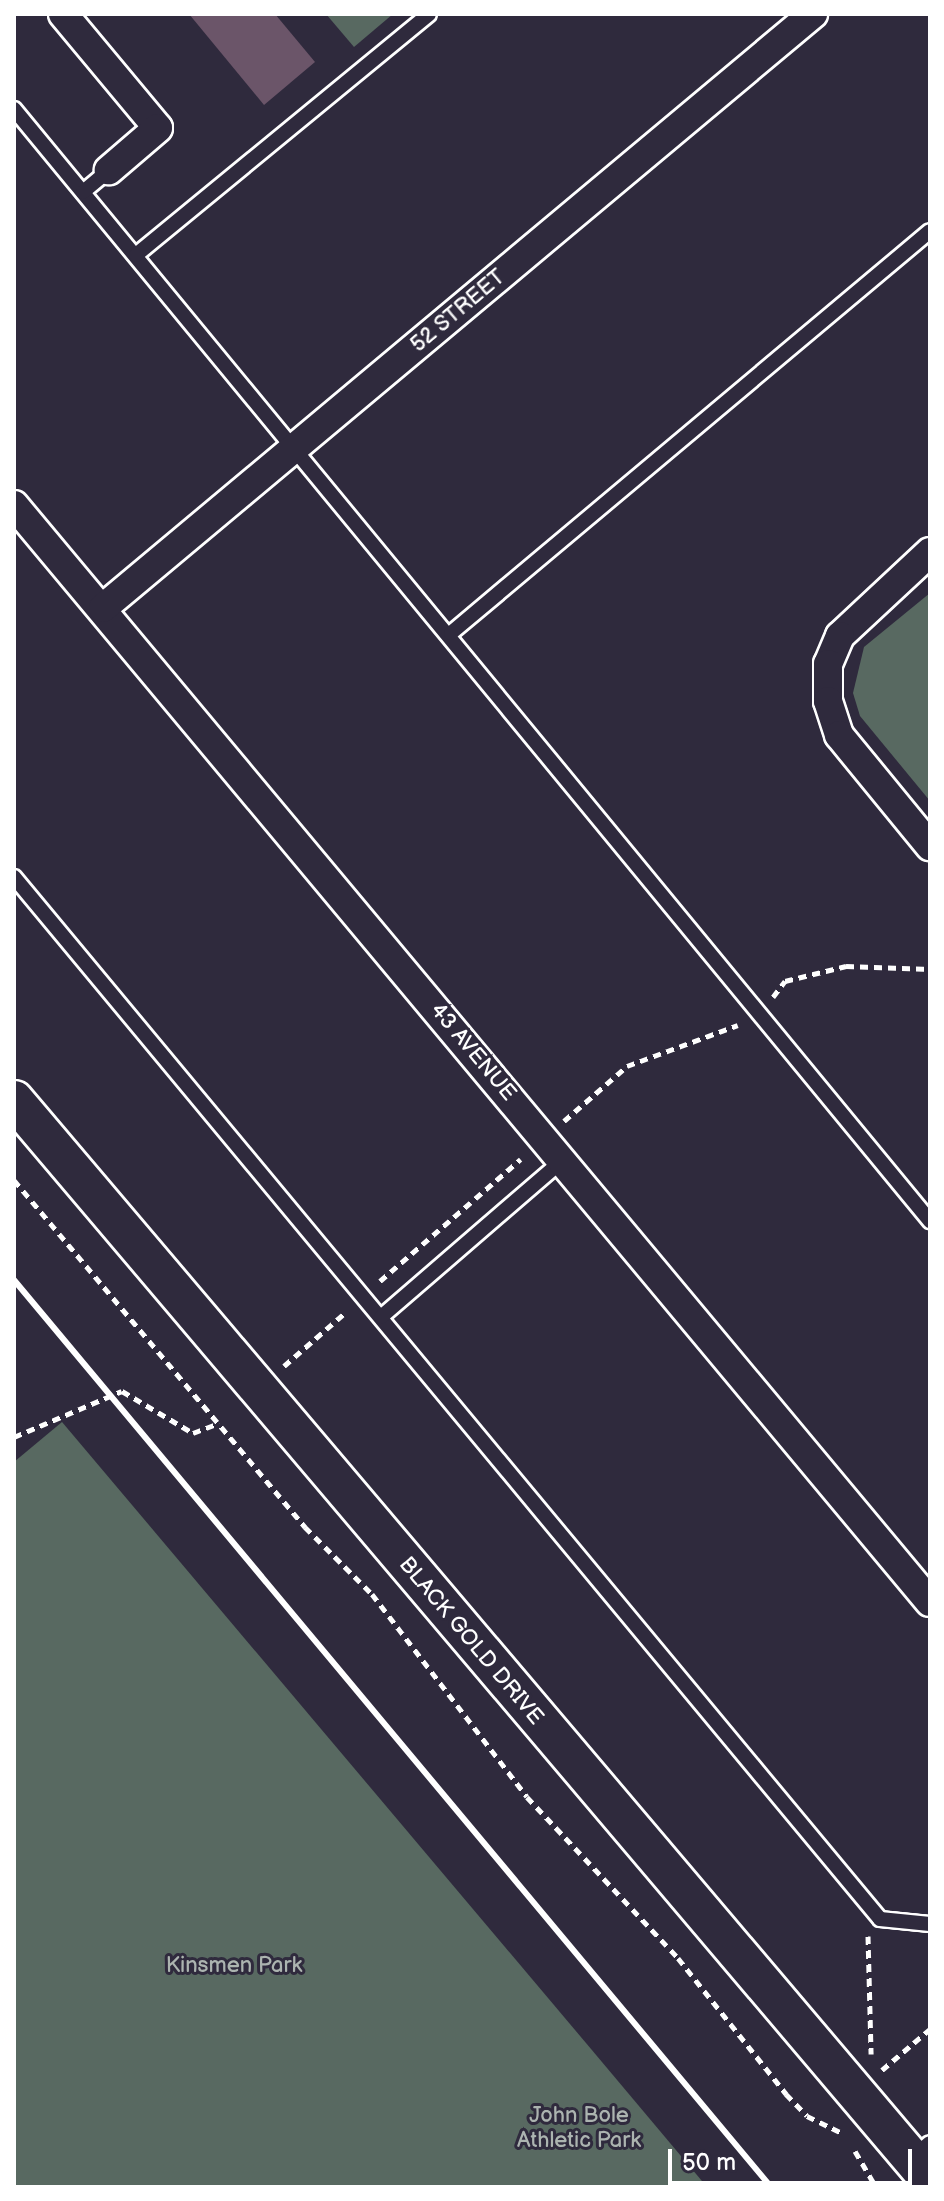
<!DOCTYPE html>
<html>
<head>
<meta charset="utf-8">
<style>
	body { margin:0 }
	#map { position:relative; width:944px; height:2201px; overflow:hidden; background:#2f2a3d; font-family:"Balsamiq Sans",sans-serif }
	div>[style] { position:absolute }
	.green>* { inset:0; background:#586961 }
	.building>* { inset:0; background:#6b5569 }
	.path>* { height:5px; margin-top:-2.5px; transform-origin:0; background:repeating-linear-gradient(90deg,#fff 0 8px,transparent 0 14px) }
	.roads { filter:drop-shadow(2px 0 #fff) drop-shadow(-2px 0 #fff) drop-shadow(0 2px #fff) drop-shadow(0 -2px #fff) }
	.service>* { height:14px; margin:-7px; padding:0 7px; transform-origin:7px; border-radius:7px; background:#2f2a3d }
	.minor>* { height:28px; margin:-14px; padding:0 14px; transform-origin:14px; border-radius:14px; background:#2f2a3d }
	.secondary>* { height:38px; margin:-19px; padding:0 19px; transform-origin:19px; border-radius:19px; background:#2f2a3d }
	.rail>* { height:6px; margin:-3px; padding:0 3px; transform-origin:3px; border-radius:3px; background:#fff }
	span { translate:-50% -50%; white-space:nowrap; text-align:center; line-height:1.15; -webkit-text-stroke:6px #2f2a3d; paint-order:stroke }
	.street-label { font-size:22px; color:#fff }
	.park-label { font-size:22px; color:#acb4b0 }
	.frame { position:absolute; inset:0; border:16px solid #fff; pointer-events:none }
	.scale { position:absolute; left:668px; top:2149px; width:244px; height:36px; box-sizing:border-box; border:4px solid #fff; border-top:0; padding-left:10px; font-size:24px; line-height:28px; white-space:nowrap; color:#fff; -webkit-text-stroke:6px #2f2a3d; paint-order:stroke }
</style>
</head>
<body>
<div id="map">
	<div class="green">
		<i style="clip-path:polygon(326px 14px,393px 14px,354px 47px)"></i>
		<i style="clip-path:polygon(930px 593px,930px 801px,860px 716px,853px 693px,864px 647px)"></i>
		<i style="clip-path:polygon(62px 1422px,586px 2043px,707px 2187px,14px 2187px,14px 1462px)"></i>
	</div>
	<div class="building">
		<i style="clip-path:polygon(189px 14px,275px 14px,315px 62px,264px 105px)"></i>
	</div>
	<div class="path">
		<i style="left:773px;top:997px;width:20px;rotate:-53deg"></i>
		<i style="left:785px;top:981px;width:63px;rotate:-13.8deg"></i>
		<i style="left:846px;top:966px;width:84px;rotate:2deg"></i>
		<i style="left:564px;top:1121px;width:84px;rotate:-41.1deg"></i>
		<i style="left:627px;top:1066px;width:118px;rotate:-20.3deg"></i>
		<i style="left:14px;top:1180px;width:453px;rotate:50deg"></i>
		<i style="left:305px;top:1527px;width:95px;rotate:45deg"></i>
		<i style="left:372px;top:1594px;width:255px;rotate:52.6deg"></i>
		<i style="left:527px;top:1797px;width:221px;rotate:46.8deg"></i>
		<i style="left:678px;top:1958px;width:174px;rotate:51.5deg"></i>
		<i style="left:786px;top:2094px;width:30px;rotate:46deg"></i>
		<i style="left:807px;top:2116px;width:39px;rotate:26deg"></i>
		<i style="left:380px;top:1281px;width:186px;rotate:-40.9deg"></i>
		<i style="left:284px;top:1366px;width:82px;rotate:-41.1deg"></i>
		<i style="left:14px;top:1437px;width:117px;rotate:-23.1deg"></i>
		<i style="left:122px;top:1391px;width:82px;rotate:30.6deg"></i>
		<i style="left:193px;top:1433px;width:28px;rotate:-21deg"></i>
		<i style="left:868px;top:1936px;width:118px;rotate:88.5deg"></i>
		<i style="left:882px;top:2070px;width:63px;rotate:-40.5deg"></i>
		<i style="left:855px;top:2151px;width:42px;rotate:59.7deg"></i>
	</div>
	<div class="roads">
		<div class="service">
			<i style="left:14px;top:109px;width:1441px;rotate:50.52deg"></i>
			<i style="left:83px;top:192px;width:34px;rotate:-40deg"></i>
			<i style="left:136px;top:255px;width:379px;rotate:-39.4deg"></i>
			<i style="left:451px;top:633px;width:625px;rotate:-40.01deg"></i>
			<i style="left:14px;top:877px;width:1355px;rotate:50.27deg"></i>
			<i style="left:880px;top:1919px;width:50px;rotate:5.7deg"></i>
			<i style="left:381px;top:1317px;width:240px;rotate:-40.8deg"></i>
			<i style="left:912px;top:2158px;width:23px;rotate:-40deg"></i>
		</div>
		<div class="minor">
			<i style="left:63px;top:14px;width:148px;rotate:50.2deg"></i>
			<i style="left:158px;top:128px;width:65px;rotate:139.4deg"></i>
			<i style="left:14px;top:505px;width:1429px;rotate:50.14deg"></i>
			<i style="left:930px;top:552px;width:123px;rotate:137deg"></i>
			<i style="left:840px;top:636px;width:30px;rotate:113deg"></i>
			<i style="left:828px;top:664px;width:37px;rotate:90deg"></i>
			<i style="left:828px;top:701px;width:36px;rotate:72deg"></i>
			<i style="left:839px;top:735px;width:144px;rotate:50.7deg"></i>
			<i style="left:103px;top:608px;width:926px;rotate:-39.92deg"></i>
		</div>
		<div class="secondary">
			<i style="left:14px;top:1100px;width:1416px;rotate:49.7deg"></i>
		</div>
	</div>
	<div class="rail">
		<i style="left:14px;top:1280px;width:1181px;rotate:50.15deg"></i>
	</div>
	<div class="street-label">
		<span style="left:458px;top:311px;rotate:-40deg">52 STREET</span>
		<span style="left:473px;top:1052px;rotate:50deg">43 AVENUE</span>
		<span style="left:471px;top:1641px;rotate:50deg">BLACK GOLD DRIVE</span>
	</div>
	<div class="park-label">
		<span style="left:234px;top:1966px">Kinsmen Park</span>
		<span style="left:579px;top:2128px">John Bole<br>Athletic Park</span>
	</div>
	<div class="frame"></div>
	<div class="scale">50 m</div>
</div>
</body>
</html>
